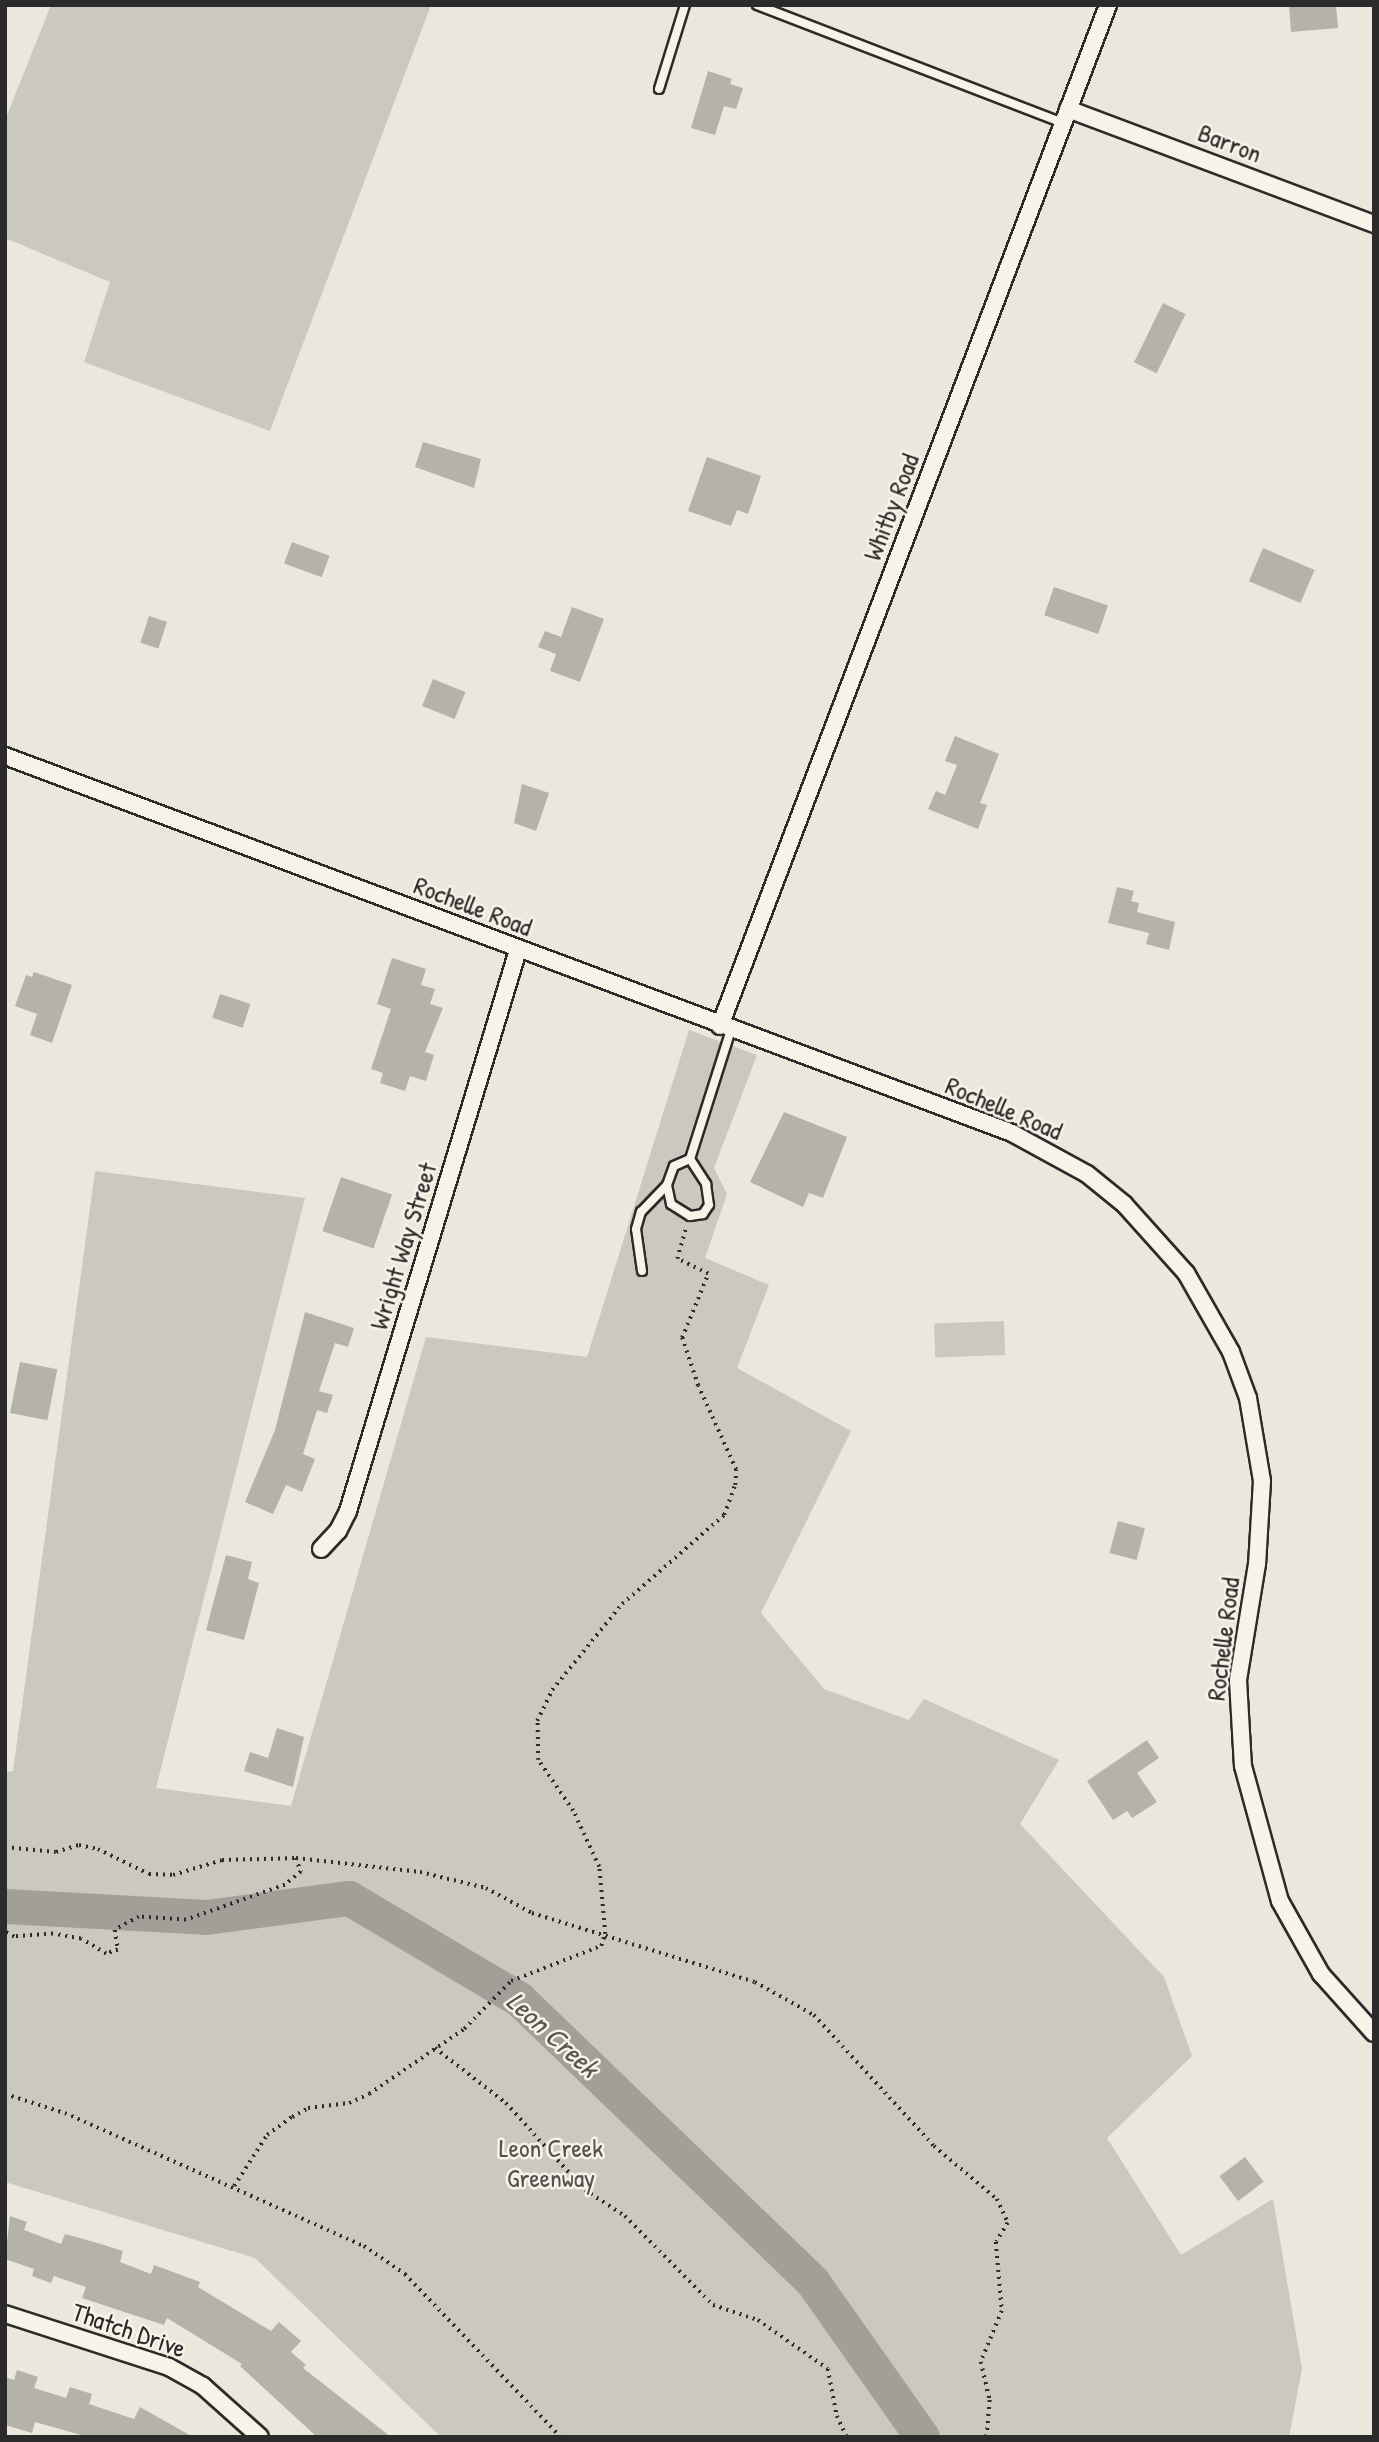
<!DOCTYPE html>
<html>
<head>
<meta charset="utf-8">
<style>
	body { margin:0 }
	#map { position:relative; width:1379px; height:2442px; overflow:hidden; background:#ebe7dd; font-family:"Patrick Hand",sans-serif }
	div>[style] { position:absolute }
	.green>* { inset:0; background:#cbc8bf; transform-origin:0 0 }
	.river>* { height:35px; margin:-17.5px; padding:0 17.5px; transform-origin:17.5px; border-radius:17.5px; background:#a29f98 }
	.building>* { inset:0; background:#b5b2ab; transform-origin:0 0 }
	.path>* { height:3.5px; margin-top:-1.75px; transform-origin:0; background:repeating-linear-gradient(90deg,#2b2b2b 0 2px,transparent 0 7px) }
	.roads { filter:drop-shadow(2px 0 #2b2b2b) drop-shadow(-2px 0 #2b2b2b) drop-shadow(0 2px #2b2b2b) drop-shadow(0 -2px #2b2b2b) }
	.lane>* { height:8px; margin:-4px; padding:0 4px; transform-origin:4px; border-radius:4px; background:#f7f3e8 }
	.street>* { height:16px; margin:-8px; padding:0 8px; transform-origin:8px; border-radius:8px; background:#f7f3e8 }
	span { translate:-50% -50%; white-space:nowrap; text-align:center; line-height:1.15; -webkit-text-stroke:5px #f7f3e8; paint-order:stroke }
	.street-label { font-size:26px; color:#2b2b2b }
	.park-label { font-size:26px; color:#535250 }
	.water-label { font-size:28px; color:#555451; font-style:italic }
	.frame { position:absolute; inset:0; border:7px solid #2b2b2b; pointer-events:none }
</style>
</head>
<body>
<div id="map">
	<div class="green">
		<i style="clip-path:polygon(51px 5px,431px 5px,270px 431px,84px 362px,110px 282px,5px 238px,5px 120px)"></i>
		<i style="clip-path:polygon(689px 1030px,757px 1055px,714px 1168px,727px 1194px,705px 1258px,769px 1285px,737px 1368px,851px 1431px,761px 1613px,824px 1689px,909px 1720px,924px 1699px,1059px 1760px,1020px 1824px,1164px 1977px,1192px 2056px,1107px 2138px,1181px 2255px,1273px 2199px,1302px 2369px,1289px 2437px,441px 2437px,255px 2258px,5px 2182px,5px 1772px,13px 1771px,95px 1171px,305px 1198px,156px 1788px,291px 1806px,426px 1337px,587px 1357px)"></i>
		<i style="left:1004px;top:1321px;width:34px;height:70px;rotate:88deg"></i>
	</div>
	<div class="river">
		<i style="left:5px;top:1906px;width:201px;rotate:3.1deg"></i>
		<i style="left:206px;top:1917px;width:144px;rotate:-7.6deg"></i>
		<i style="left:349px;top:1898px;width:198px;rotate:30.7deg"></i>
		<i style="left:519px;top:1999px;width:407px;rotate:43.9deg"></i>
		<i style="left:812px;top:2281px;width:191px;rotate:54.8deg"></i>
	</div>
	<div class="building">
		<i style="clip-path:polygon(1289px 5px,1336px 5px,1338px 28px,1291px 32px)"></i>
		<i style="clip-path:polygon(708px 71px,732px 79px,730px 84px,743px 88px,736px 109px,724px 106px,715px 135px,691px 128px)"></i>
		<i style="left:1163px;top:303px;width:25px;height:66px;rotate:26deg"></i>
		<i style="clip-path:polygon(423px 442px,481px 459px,474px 488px,415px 467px)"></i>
		<i style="clip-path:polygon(707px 457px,761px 476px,748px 514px,737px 510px,731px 526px,688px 511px)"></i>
		<i style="left:292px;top:542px;width:40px;height:23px;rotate:20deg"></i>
		<i style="left:1263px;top:548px;width:56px;height:36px;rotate:23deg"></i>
		<i style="left:1054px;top:587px;width:57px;height:30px;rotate:19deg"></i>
		<i style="clip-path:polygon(572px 607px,604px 619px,580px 682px,550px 671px,556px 654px,538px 647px,545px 631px,561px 637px)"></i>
		<i style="left:149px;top:616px;width:19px;height:28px;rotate:18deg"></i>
		<i style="left:433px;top:679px;width:35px;height:29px;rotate:22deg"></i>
		<i style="clip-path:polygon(955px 736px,999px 754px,980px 803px,987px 805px,978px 829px,928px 809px,936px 791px,945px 795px,957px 765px,945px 761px)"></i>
		<i style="clip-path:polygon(522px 784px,549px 793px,536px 831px,514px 823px)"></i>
		<i style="clip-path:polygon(1117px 887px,1134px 891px,1131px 901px,1139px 903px,1137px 912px,1175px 922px,1169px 950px,1146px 944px,1149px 933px,1108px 923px)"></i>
		<i style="clip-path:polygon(392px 958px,426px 969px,421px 985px,435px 989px,430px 1004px,443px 1008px,425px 1052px,434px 1055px,426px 1081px,410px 1076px,405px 1091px,380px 1083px,383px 1073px,371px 1069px,391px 1009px,377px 1004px)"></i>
		<i style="clip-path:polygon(34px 972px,72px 985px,52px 1043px,30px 1035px,37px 1014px,15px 1006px,26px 975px,32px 977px)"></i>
		<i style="left:220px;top:994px;width:32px;height:25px;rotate:18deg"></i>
		<i style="clip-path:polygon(784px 1112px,847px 1137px,823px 1198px,809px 1193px,803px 1207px,750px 1182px)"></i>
		<i style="left:341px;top:1177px;width:54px;height:57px;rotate:19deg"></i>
		<i style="clip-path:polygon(305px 1312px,354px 1328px,348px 1347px,335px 1343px,319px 1391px,333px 1395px,327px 1413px,317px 1410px,303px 1454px,315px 1459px,302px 1492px,286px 1485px,273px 1514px,245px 1502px,275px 1430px)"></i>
		<i style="left:20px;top:1362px;width:38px;height:52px;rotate:11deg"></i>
		<i style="left:1118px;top:1521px;width:28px;height:33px;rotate:15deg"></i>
		<i style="clip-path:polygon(226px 1555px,252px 1562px,248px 1579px,259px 1583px,244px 1640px,206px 1630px)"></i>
		<i style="clip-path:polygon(277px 1728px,304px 1737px,293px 1787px,244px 1771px,250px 1752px,268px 1758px)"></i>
		<i style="clip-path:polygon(1147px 1740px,1159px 1758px,1137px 1773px,1157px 1802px,1132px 1818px,1127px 1811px,1113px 1820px,1087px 1781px)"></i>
		<i style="left:1245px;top:2157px;width:31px;height:32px;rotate:53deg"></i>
		<i style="clip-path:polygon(10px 2216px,27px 2222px,24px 2230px,61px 2244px,65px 2234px,101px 2244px,123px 2251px,120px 2262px,151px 2274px,154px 2265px,200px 2282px,198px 2287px,271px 2331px,279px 2322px,301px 2341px,291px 2352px,306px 2365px,303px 2368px,391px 2437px,317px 2437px,240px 2366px,242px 2364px,167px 2318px,164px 2325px,82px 2298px,86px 2287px,54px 2276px,51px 2283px,32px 2276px,34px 2269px,5px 2259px)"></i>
		<i style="clip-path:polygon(17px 2370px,38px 2377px,34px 2388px,66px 2398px,70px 2387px,92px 2394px,89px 2404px,134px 2419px,140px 2407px,193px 2437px,88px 2437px,35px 2422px,32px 2433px,5px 2425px,5px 2377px,14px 2380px)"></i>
	</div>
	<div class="path">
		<i style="left:5px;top:1847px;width:51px;rotate:5.6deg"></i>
		<i style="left:56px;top:1852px;width:24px;rotate:-17deg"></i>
		<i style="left:79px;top:1845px;width:19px;rotate:12deg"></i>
		<i style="left:98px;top:1849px;width:57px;rotate:26.1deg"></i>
		<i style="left:149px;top:1874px;width:24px;rotate:2deg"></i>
		<i style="left:173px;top:1875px;width:51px;rotate:-17deg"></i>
		<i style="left:222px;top:1860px;width:74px;rotate:-1.5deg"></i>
		<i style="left:296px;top:1858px;width:15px;rotate:70deg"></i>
		<i style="left:301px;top:1872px;width:21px;rotate:141deg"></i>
		<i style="left:285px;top:1885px;width:105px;rotate:160.5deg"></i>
		<i style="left:186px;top:1920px;width:47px;rotate:-176.3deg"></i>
		<i style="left:139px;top:1917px;width:27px;rotate:152deg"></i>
		<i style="left:115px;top:1930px;width:20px;rotate:81deg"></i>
		<i style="left:118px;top:1950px;width:13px;rotate:162deg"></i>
		<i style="left:106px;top:1954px;width:29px;rotate:-149deg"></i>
		<i style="left:81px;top:1939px;width:28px;rotate:-170deg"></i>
		<i style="left:53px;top:1934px;width:39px;rotate:176deg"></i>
		<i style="left:14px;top:1937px;width:10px;rotate:-151deg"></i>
		<i style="left:296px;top:1858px;width:125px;rotate:6.4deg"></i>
		<i style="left:420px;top:1872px;width:68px;rotate:13.6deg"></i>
		<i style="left:486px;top:1888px;width:52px;rotate:28.5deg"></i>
		<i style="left:532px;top:1913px;width:233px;rotate:17.2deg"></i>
		<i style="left:755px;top:1982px;width:68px;rotate:29.2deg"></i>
		<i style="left:814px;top:2015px;width:178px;rotate:47.5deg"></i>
		<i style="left:934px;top:2146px;width:82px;rotate:40.1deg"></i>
		<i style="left:997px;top:2199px;width:26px;rotate:65deg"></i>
		<i style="left:1008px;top:2223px;width:22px;rotate:122deg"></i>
		<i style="left:996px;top:2242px;width:69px;rotate:85deg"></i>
		<i style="left:1002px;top:2311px;width:55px;rotate:112.4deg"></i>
		<i style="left:981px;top:2362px;width:39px;rotate:77deg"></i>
		<i style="left:990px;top:2400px;width:37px;rotate:95deg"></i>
		<i style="left:435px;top:2048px;width:90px;rotate:37.8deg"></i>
		<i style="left:506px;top:2103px;width:118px;rotate:47.8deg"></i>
		<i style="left:585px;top:2190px;width:48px;rotate:33deg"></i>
		<i style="left:625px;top:2216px;width:125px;rotate:45.3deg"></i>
		<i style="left:713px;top:2305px;width:47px;rotate:18.4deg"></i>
		<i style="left:758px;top:2320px;width:85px;rotate:35deg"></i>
		<i style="left:828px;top:2369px;width:48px;rotate:79.2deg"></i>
		<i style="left:837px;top:2416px;width:23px;rotate:65deg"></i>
		<i style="left:5px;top:2094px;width:63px;rotate:17.6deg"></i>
		<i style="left:65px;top:2113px;width:327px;rotate:24deg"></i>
		<i style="left:364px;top:2246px;width:50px;rotate:34.3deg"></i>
		<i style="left:405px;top:2274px;width:226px;rotate:46.3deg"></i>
		<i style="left:234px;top:2186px;width:61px;rotate:-57.1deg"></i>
		<i style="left:267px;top:2135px;width:31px;rotate:-36deg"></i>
		<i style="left:292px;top:2117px;width:18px;rotate:-29deg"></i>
		<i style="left:308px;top:2108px;width:41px;rotate:-7deg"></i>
		<i style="left:349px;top:2103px;width:22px;rotate:-24deg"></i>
		<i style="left:369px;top:2094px;width:115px;rotate:-34.4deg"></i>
		<i style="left:464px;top:2029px;width:67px;rotate:-45.6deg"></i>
		<i style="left:511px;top:1981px;width:97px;rotate:-21.3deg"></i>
		<i style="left:601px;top:1946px;width:13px;rotate:-72deg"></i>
		<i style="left:605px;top:1934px;width:67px;rotate:-95.1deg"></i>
		<i style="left:599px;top:1867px;width:62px;rotate:-114.9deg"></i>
		<i style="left:573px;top:1811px;width:62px;rotate:-124.5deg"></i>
		<i style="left:538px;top:1760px;width:39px;rotate:-91deg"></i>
		<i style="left:537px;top:1721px;width:34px;rotate:-64deg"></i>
		<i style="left:552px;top:1690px;width:111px;rotate:-50.9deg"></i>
		<i style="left:622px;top:1604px;width:135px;rotate:-41.1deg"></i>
		<i style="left:724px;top:1515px;width:32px;rotate:-70deg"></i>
		<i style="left:735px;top:1485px;width:15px;rotate:-86deg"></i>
		<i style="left:736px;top:1470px;width:92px;rotate:-114.3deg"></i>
		<i style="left:698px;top:1386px;width:51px;rotate:-108.4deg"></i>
		<i style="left:682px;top:1338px;width:69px;rotate:-67.9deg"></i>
		<i style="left:708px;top:1274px;width:34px;rotate:-154deg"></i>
		<i style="left:677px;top:1259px;width:32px;rotate:-74deg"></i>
	</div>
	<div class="roads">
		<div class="lane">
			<i style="left:757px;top:5px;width:328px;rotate:21.1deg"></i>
			<i style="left:659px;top:89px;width:88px;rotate:-72.8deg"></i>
			<i style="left:690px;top:1159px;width:30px;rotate:57deg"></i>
			<i style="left:706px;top:1184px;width:21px;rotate:82deg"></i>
			<i style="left:709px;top:1205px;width:11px;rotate:124deg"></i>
			<i style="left:703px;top:1214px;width:13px;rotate:171deg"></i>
			<i style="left:690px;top:1216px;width:22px;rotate:-148deg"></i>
			<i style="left:671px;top:1204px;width:19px;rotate:-102deg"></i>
			<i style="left:667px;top:1185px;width:20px;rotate:-70deg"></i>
			<i style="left:674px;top:1166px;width:17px;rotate:-24deg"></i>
			<i style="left:690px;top:1159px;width:135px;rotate:-72.4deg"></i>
			<i style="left:642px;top:1271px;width:42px;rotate:-98.1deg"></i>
			<i style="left:636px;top:1229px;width:18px;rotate:-74deg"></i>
			<i style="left:641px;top:1212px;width:37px;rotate:-46deg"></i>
		</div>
		<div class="street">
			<i style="left:1068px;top:109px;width:327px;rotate:20.6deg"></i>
			<i style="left:5px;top:756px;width:1075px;rotate:20.52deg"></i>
			<i style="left:1012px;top:1133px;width:85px;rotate:28.7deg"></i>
			<i style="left:1087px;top:1174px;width:48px;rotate:39deg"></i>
			<i style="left:1124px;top:1204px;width:93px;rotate:48.1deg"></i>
			<i style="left:1186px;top:1273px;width:91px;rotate:60.3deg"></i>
			<i style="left:1231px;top:1352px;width:49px;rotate:69.7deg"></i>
			<i style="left:1248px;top:1398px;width:84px;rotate:80.4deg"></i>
			<i style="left:1262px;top:1481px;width:83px;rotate:93.4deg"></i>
			<i style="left:1257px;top:1564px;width:118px;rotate:99.3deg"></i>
			<i style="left:1238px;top:1680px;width:86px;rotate:86.7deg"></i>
			<i style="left:1243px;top:1766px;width:140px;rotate:74.7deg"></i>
			<i style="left:1280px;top:1901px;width:84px;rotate:60.7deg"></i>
			<i style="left:1321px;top:1974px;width:79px;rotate:48.1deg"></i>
			<i style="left:720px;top:1026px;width:1092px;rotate:-69.19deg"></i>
			<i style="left:321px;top:1549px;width:25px;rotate:-47deg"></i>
			<i style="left:338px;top:1531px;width:22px;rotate:-63deg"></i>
			<i style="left:348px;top:1511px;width:586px;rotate:-73.14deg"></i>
			<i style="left:5px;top:2314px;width:172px;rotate:17.9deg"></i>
			<i style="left:169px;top:2367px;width:39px;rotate:29deg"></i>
			<i style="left:203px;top:2386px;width:76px;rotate:41.8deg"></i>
		</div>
	</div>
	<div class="street-label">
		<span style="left:1230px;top:143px;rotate:21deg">Barron</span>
		<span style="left:891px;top:507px;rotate:-69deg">Whitby Road</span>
		<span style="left:473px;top:906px;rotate:21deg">Rochelle Road</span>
		<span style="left:1004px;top:1108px;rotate:23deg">Rochelle Road</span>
		<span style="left:403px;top:1246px;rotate:-73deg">Wright Way Street</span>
		<span style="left:1223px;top:1639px;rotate:-83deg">Rochelle Road</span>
		<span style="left:129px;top:2330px;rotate:19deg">Thatch Drive</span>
	</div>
	<div class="park-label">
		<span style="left:551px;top:2163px">Leon Creek<br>Greenway</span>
	</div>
	<div class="water-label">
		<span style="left:553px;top:2034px;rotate:42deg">Leon Creek</span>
	</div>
	<div class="frame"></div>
</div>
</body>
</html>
